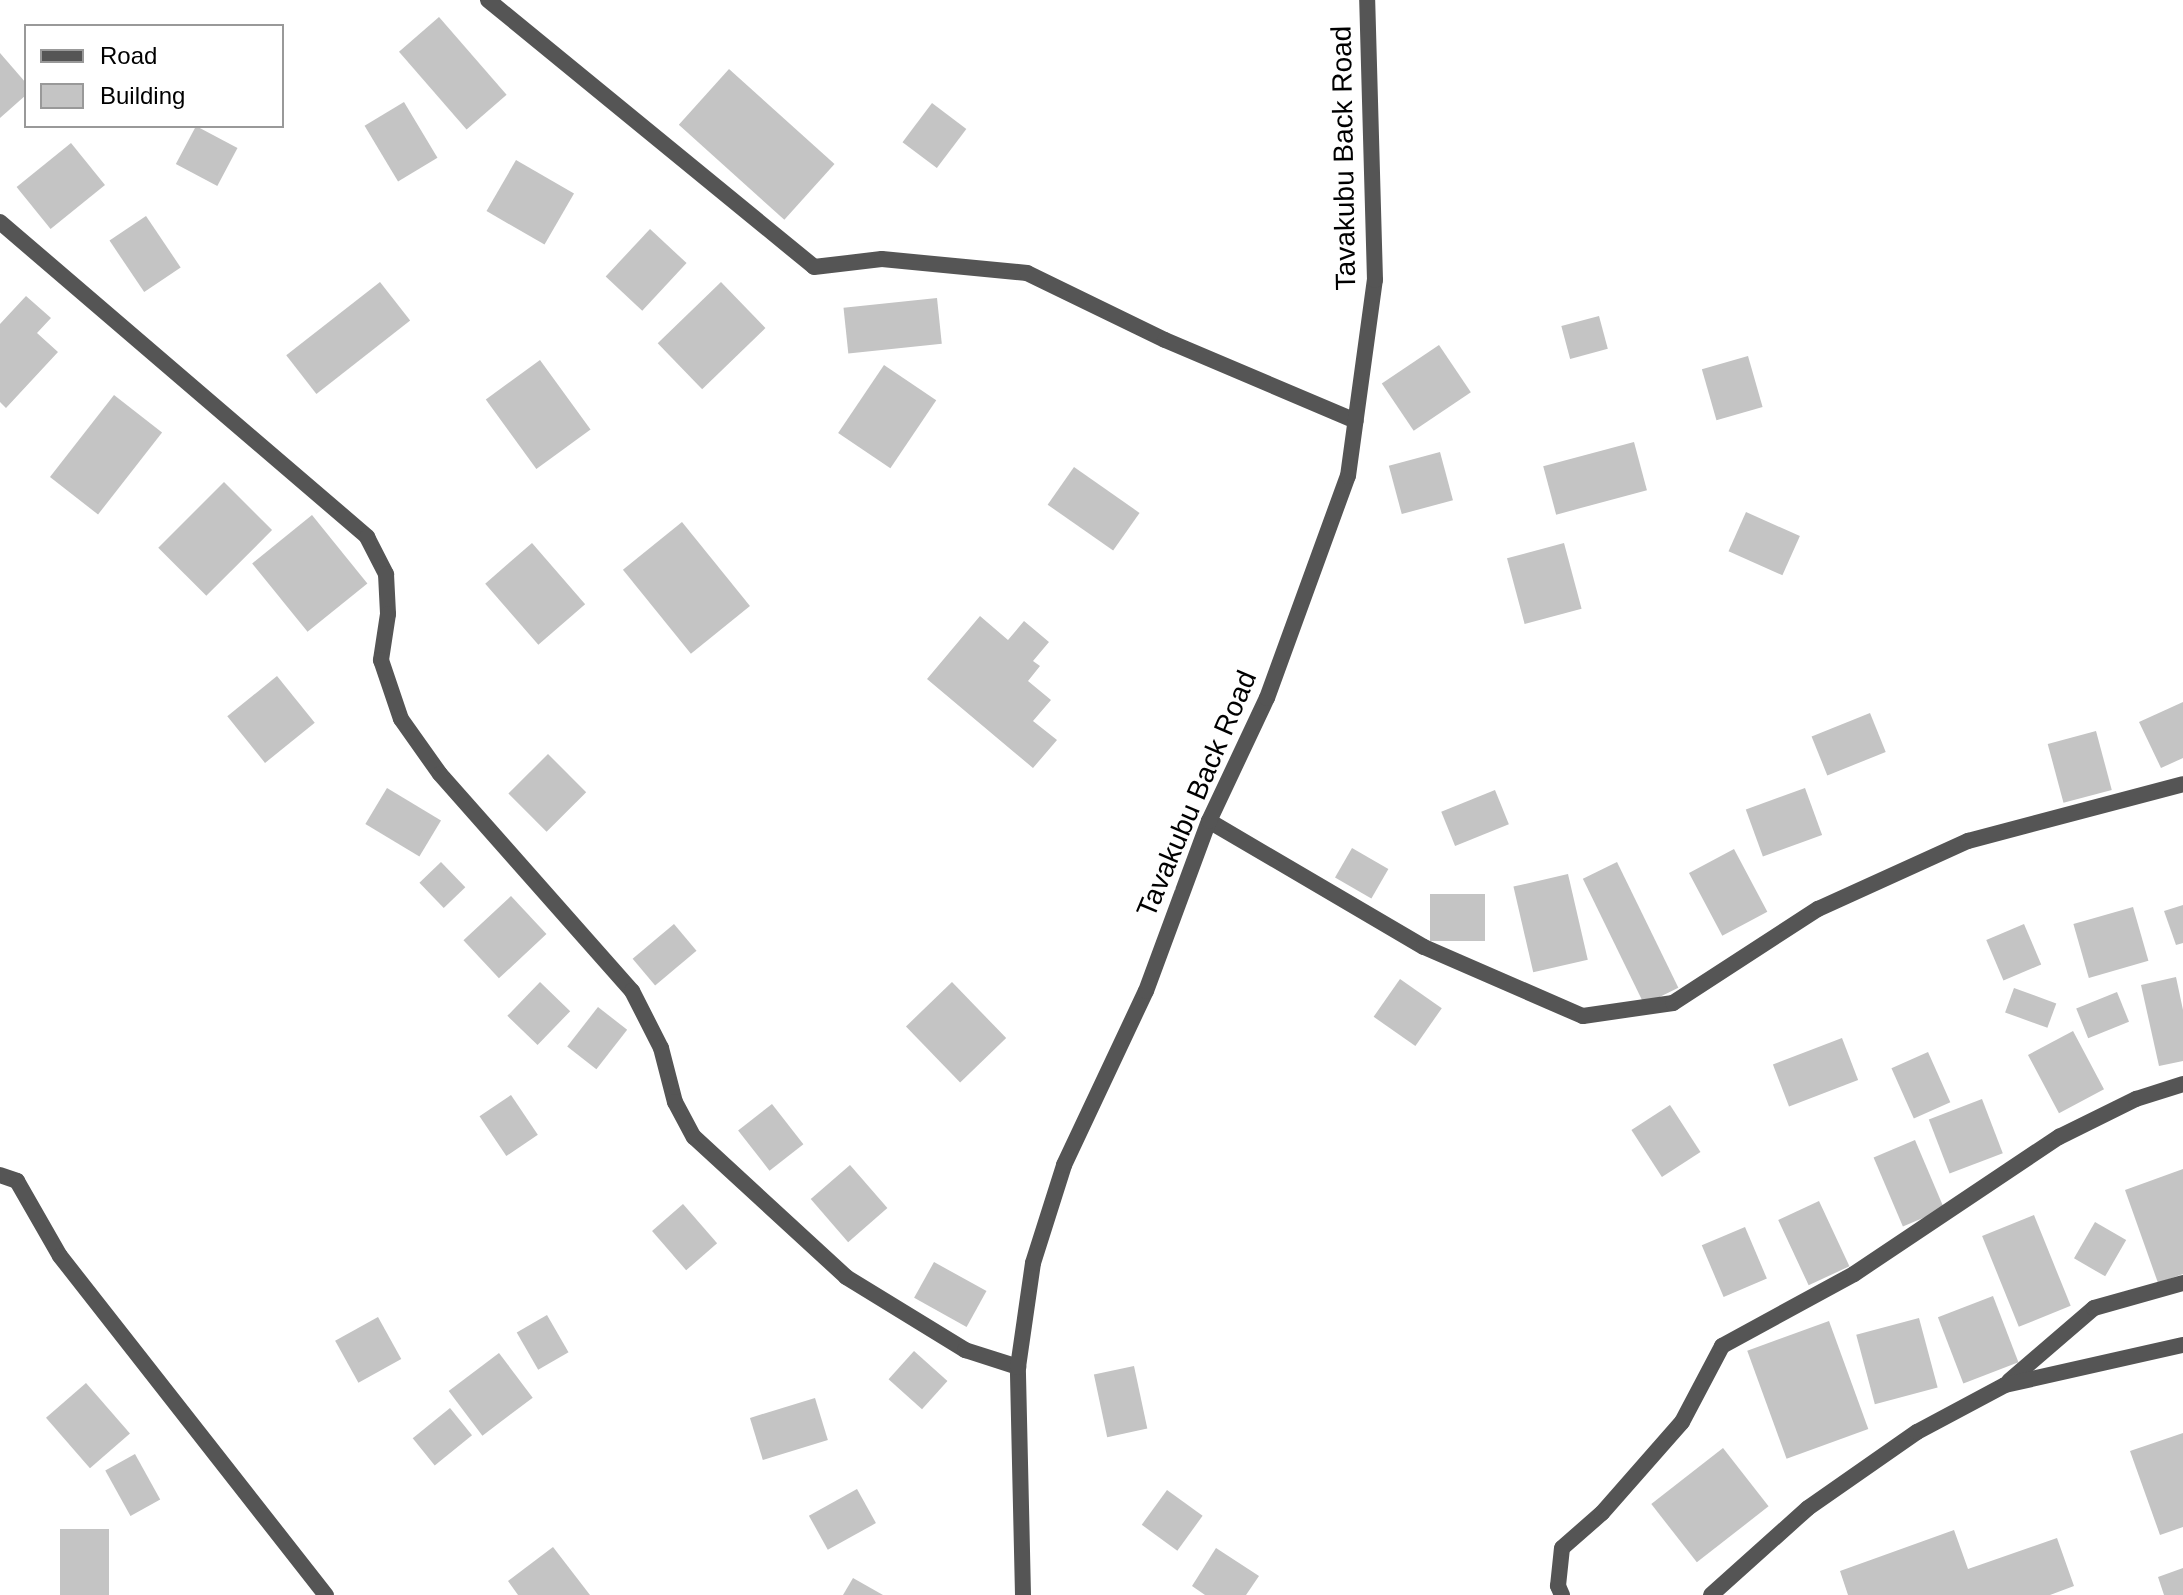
<!DOCTYPE html>
<html>
<head>
<meta charset="utf-8">
<style>
	body { margin:0 }
	#map { position:relative; width:2183px; height:1595px; overflow:hidden; background:#fff; font-family:Arial,sans-serif }
	div>[style] { position:absolute }
	.building>* { inset:0; background:#c4c4c4; transform-origin:0 0 }
	.minor>* { height:16px; margin:-8px; padding:0 8px; transform-origin:8px; border-radius:8px; background:#555 }
	.tertiary>* { height:16px; margin:-8px; padding:0 8px; transform-origin:8px; border-radius:8px; background:#555 }
	span { translate:-50% -50%; white-space:nowrap; text-align:center; line-height:1.15; -webkit-text-stroke:6px #fff; paint-order:stroke }
	.street-label { font-size:28px; color:#000 }
	.legend { position:absolute; left:24px; top:24px; width:260px; height:104px; box-sizing:border-box; background:#fff; border:2px solid #999; margin:0; padding:10px 14px; list-style:none; font-size:24px; color:#000 }
	.legend li { display:flex; align-items:center; gap:16px; height:40px }
	.legend b { width:40px; border:2px solid #999 }
</style>
</head>
<body>
<div id="map">
	<div class="building">
		<i style="left:439px;top:17px;width:103px;height:53px;rotate:49deg"></i>
		<i style="clip-path:polygon(0 53px,26px 83px,26px 95px,0 118px)"></i>
		<i style="left:729px;top:69px;width:142px;height:75px;rotate:42deg"></i>
		<i style="left:404px;top:102px;width:65px;height:46px;rotate:59deg"></i>
		<i style="left:932px;top:103px;width:43px;height:49px;rotate:37deg"></i>
		<i style="left:196px;top:126px;width:47px;height:43px;rotate:28deg"></i>
		<i style="left:71px;top:143px;width:54px;height:70px;rotate:51deg"></i>
		<i style="left:516px;top:160px;width:67px;height:59px;rotate:30deg"></i>
		<i style="left:146px;top:216px;width:62px;height:44px;rotate:56deg"></i>
		<i style="left:650px;top:229px;width:50px;height:65px;rotate:43deg"></i>
		<i style="left:380px;top:282px;width:49px;height:119px;rotate:52deg"></i>
		<i style="left:721px;top:282px;width:64px;height:88px;rotate:46deg"></i>
		<i style="clip-path:polygon(26px 296px,51px 318px,37px 333px,58px 352px,6px 408px,0 402px,0 324px)"></i>
		<i style="left:937px;top:298px;width:46px;height:94px;rotate:84deg"></i>
		<i style="left:1599px;top:316px;width:34px;height:39px;rotate:75deg"></i>
		<i style="left:1439px;top:345px;width:57px;height:69px;rotate:56deg"></i>
		<i style="left:1748px;top:356px;width:53px;height:48px;rotate:74deg"></i>
		<i style="left:540px;top:360px;width:86px;height:67px;rotate:54deg"></i>
		<i style="left:884px;top:365px;width:63px;height:82px;rotate:34deg"></i>
		<i style="left:114px;top:395px;width:61px;height:104px;rotate:38deg"></i>
		<i style="left:1634px;top:442px;width:50px;height:94px;rotate:75deg"></i>
		<i style="left:1440px;top:452px;width:50px;height:53px;rotate:75deg"></i>
		<i style="left:1074px;top:467px;width:80px;height:46px;rotate:35deg"></i>
		<i style="left:224px;top:482px;width:68px;height:93px;rotate:45deg"></i>
		<i style="left:1746px;top:512px;width:59px;height:43px;rotate:24deg"></i>
		<i style="left:312px;top:515px;width:88px;height:77px;rotate:51deg"></i>
		<i style="left:682px;top:522px;width:108px;height:76px;rotate:51deg"></i>
		<i style="left:532px;top:543px;width:81px;height:62px;rotate:49deg"></i>
		<i style="left:1564px;top:543px;width:68px;height:59px;rotate:75deg"></i>
		<i style="clip-path:polygon(980px 616px,1008px 640px,1024px 621px,1049px 642px,1033px 661px,1040px 666px,1028px 681px,1051px 700px,1033px 721px,1057px 740px,1033px 768px,927px 679px)"></i>
		<i style="left:277px;top:676px;width:60px;height:64px;rotate:51deg"></i>
		<i style="clip-path:polygon(2183px 702px,2183px 758px,2161px 768px,2139px 722px)"></i>
		<i style="left:1870px;top:713px;width:42px;height:63px;rotate:68deg"></i>
		<i style="left:2096px;top:731px;width:61px;height:50px;rotate:75deg"></i>
		<i style="left:548px;top:754px;width:54px;height:56px;rotate:45deg"></i>
		<i style="left:387px;top:788px;width:63px;height:42px;rotate:31deg"></i>
		<i style="left:1805px;top:788px;width:50px;height:63px;rotate:70deg"></i>
		<i style="left:1495px;top:790px;width:37px;height:58px;rotate:68deg"></i>
		<i style="left:1352px;top:848px;width:42px;height:34px;rotate:30deg"></i>
		<i style="left:1734px;top:849px;width:71px;height:51px;rotate:62deg"></i>
		<i style="left:441px;top:862px;width:35px;height:30px;rotate:46deg"></i>
		<i style="left:1617px;top:862px;width:140px;height:38px;rotate:64deg"></i>
		<i style="left:1568px;top:874px;width:88px;height:56px;rotate:77deg"></i>
		<i style="left:1430px;top:894px;width:55px;height:47px"></i>
		<i style="left:511px;top:896px;width:52px;height:65px;rotate:47deg"></i>
		<i style="clip-path:polygon(2183px 905px,2183px 943px,2176px 945px,2164px 911px)"></i>
		<i style="left:2133px;top:907px;width:56px;height:62px;rotate:74deg"></i>
		<i style="left:674px;top:924px;width:35px;height:54px;rotate:50deg"></i>
		<i style="left:2024px;top:924px;width:44px;height:41px;rotate:67deg"></i>
		<i style="clip-path:polygon(2176px 977px,2183px 1010px,2183px 1061px,2159px 1066px,2141px 985px)"></i>
		<i style="left:1400px;top:979px;width:51px;height:46px;rotate:35deg"></i>
		<i style="left:540px;top:982px;width:42px;height:47px;rotate:44deg"></i>
		<i style="left:952px;top:982px;width:78px;height:64px;rotate:46deg"></i>
		<i style="left:2014px;top:988px;width:45px;height:26px;rotate:20deg"></i>
		<i style="left:2117px;top:992px;width:32px;height:44px;rotate:68deg"></i>
		<i style="left:598px;top:1007px;width:37px;height:50px;rotate:38deg"></i>
		<i style="left:2073px;top:1031px;width:66px;height:51px;rotate:62deg"></i>
		<i style="left:1842px;top:1038px;width:45px;height:74px;rotate:69deg"></i>
		<i style="left:1928px;top:1052px;width:55px;height:40px;rotate:66deg"></i>
		<i style="left:511px;top:1095px;width:48px;height:38px;rotate:56deg"></i>
		<i style="left:1982px;top:1099px;width:58px;height:57px;rotate:69deg"></i>
		<i style="left:772px;top:1104px;width:51px;height:43px;rotate:52deg"></i>
		<i style="left:1670px;top:1105px;width:56px;height:46px;rotate:57deg"></i>
		<i style="left:1915px;top:1140px;width:75px;height:45px;rotate:67deg"></i>
		<i style="left:850px;top:1165px;width:57px;height:52px;rotate:49deg"></i>
		<i style="clip-path:polygon(2183px 1169px,2183px 1274px,2158px 1283px,2125px 1190px)"></i>
		<i style="left:1819px;top:1201px;width:72px;height:45px;rotate:65deg"></i>
		<i style="left:683px;top:1204px;width:52px;height:41px;rotate:49deg"></i>
		<i style="left:2034px;top:1215px;width:98px;height:56px;rotate:68deg"></i>
		<i style="left:2095px;top:1222px;width:36px;height:42px;rotate:30deg"></i>
		<i style="left:1745px;top:1227px;width:56px;height:47px;rotate:67deg"></i>
		<i style="left:934px;top:1262px;width:60px;height:41px;rotate:29deg"></i>
		<i style="left:1993px;top:1296px;width:71px;height:59px;rotate:69deg"></i>
		<i style="left:547px;top:1315px;width:43px;height:35px;rotate:60deg"></i>
		<i style="left:378px;top:1317px;width:48px;height:49px;rotate:61deg"></i>
		<i style="left:1919px;top:1318px;width:72px;height:65px;rotate:75deg"></i>
		<i style="left:1829px;top:1321px;width:115px;height:87px;rotate:70deg"></i>
		<i style="left:914px;top:1351px;width:45px;height:38px;rotate:42deg"></i>
		<i style="left:499px;top:1353px;width:56px;height:63px;rotate:53deg"></i>
		<i style="left:1134px;top:1366px;width:64px;height:41px;rotate:78deg"></i>
		<i style="left:86px;top:1383px;width:67px;height:53px;rotate:49deg"></i>
		<i style="left:815px;top:1398px;width:44px;height:68px;rotate:73deg"></i>
		<i style="left:450px;top:1408px;width:35px;height:48px;rotate:51deg"></i>
		<i style="clip-path:polygon(2183px 1433px,2183px 1527px,2160px 1535px,2130px 1451px)"></i>
		<i style="left:1723px;top:1448px;width:74px;height:91px;rotate:52deg"></i>
		<i style="left:135px;top:1454px;width:52px;height:34px;rotate:61deg"></i>
		<i style="left:857px;top:1489px;width:39px;height:55px;rotate:61deg"></i>
		<i style="left:1167px;top:1490px;width:44px;height:43px;rotate:36deg"></i>
		<i style="left:60px;top:1529px;width:49px;height:66px"></i>
		<i style="clip-path:polygon(1954px 1530px,1968px 1569px,2057px 1538px,2074px 1586px,2050px 1595px,1848px 1595px,1840px 1571px)"></i>
		<i style="clip-path:polygon(553px 1547px,590px 1595px,518px 1595px,508px 1581px)"></i>
		<i style="clip-path:polygon(1216px 1548px,1259px 1576px,1246px 1595px,1205px 1595px,1192px 1586px)"></i>
		<i style="clip-path:polygon(2183px 1568px,2183px 1595px,2164px 1595px,2158px 1577px)"></i>
		<i style="clip-path:polygon(853px 1578px,883px 1595px,843px 1595px)"></i>
	</div>
	<div class="minor">
		<i style="left:488px;top:0;width:421px;rotate:39.3deg"></i>
		<i style="left:814px;top:267px;width:68px;rotate:-6.7deg"></i>
		<i style="left:882px;top:259px;width:146px;rotate:5.5deg"></i>
		<i style="left:1027px;top:273px;width:153px;rotate:25.9deg"></i>
		<i style="left:1165px;top:340px;width:207px;rotate:23deg"></i>
		<i style="left:0;top:222px;width:484px;rotate:40.6deg"></i>
		<i style="left:367px;top:537px;width:42px;rotate:62.8deg"></i>
		<i style="left:386px;top:574px;width:40px;rotate:87.1deg"></i>
		<i style="left:388px;top:614px;width:47px;rotate:98.7deg"></i>
		<i style="left:381px;top:660px;width:62px;rotate:71.3deg"></i>
		<i style="left:401px;top:719px;width:67px;rotate:54.7deg"></i>
		<i style="left:440px;top:774px;width:290px;rotate:48.5deg"></i>
		<i style="left:632px;top:991px;width:64px;rotate:63deg"></i>
		<i style="left:661px;top:1048px;width:56px;rotate:75.5deg"></i>
		<i style="left:675px;top:1102px;width:40px;rotate:62deg"></i>
		<i style="left:694px;top:1137px;width:207px;rotate:42.6deg"></i>
		<i style="left:846px;top:1277px;width:140px;rotate:31.5deg"></i>
		<i style="left:965px;top:1350px;width:56px;rotate:17.8deg"></i>
		<i style="left:1209px;top:821px;width:249px;rotate:30.4deg"></i>
		<i style="left:1424px;top:947px;width:173px;rotate:23.5deg"></i>
		<i style="left:1583px;top:1016px;width:91px;rotate:-8.2deg"></i>
		<i style="left:1673px;top:1003px;width:173px;rotate:-33deg"></i>
		<i style="left:1818px;top:909px;width:165px;rotate:-24.4deg"></i>
		<i style="left:1968px;top:841px;width:222px;rotate:-14.8deg"></i>
		<i style="left:2009px;top:1381px;width:112px;rotate:-40.7deg"></i>
		<i style="left:2094px;top:1308px;width:92px;rotate:-15.7deg"></i>
		<i style="left:1562px;top:1595px;width:10px;rotate:-114deg"></i>
		<i style="left:1558px;top:1586px;width:38px;rotate:-84deg"></i>
		<i style="left:1562px;top:1548px;width:53px;rotate:-41.2deg"></i>
		<i style="left:1602px;top:1513px;width:121px;rotate:-48.7deg"></i>
		<i style="left:1682px;top:1422px;width:86px;rotate:-62.2deg"></i>
		<i style="left:1722px;top:1346px;width:150px;rotate:-28.6deg"></i>
		<i style="left:1854px;top:1274px;width:247px;rotate:-33.8deg"></i>
		<i style="left:2059px;top:1137px;width:86px;rotate:-26.3deg"></i>
		<i style="left:2136px;top:1099px;width:49px;rotate:-17.7deg"></i>
		<i style="left:1711px;top:1595px;width:130px;rotate:-41.9deg"></i>
		<i style="left:1808px;top:1508px;width:133px;rotate:-34.9deg"></i>
		<i style="left:1917px;top:1432px;width:100px;rotate:-28.1deg"></i>
		<i style="left:2005px;top:1385px;width:182px;rotate:-12.7deg"></i>
	</div>
	<div class="tertiary">
		<i style="left:0;top:1175px;width:18px;rotate:19deg"></i>
		<i style="left:17px;top:1181px;width:86px;rotate:60.2deg"></i>
		<i style="left:60px;top:1256px;width:431px;rotate:51.9deg"></i>
		<i style="left:1023px;top:1595px;width:228px;rotate:-91.3deg"></i>
		<i style="left:1018px;top:1367px;width:105px;rotate:-81.8deg"></i>
		<i style="left:1033px;top:1263px;width:103px;rotate:-72.4deg"></i>
		<i style="left:1064px;top:1165px;width:192px;rotate:-64.8deg"></i>
		<i style="left:1146px;top:991px;width:181px;rotate:-69.7deg"></i>
		<i style="left:1209px;top:821px;width:136px;rotate:-64.8deg"></i>
		<i style="left:1267px;top:698px;width:236px;rotate:-70deg"></i>
		<i style="left:1348px;top:476px;width:198px;rotate:-82.2deg"></i>
		<i style="left:1375px;top:280px;width:280px;rotate:-91.6deg"></i>
	</div>
	<div class="street-label">
		<span style="left:1344px;top:158px;rotate:-91deg">Tavakubu Back Road</span>
		<span style="left:1197px;top:794px;rotate:-67deg">Tavakubu Back Road</span>
	</div>
	<ul class="legend">
	<li><b style="height:10px;background:#555"></b>Road</li>
	<li><b style="height:22px;background:#c4c4c4"></b>Building</li>
	</ul>
</div>
</body>
</html>
